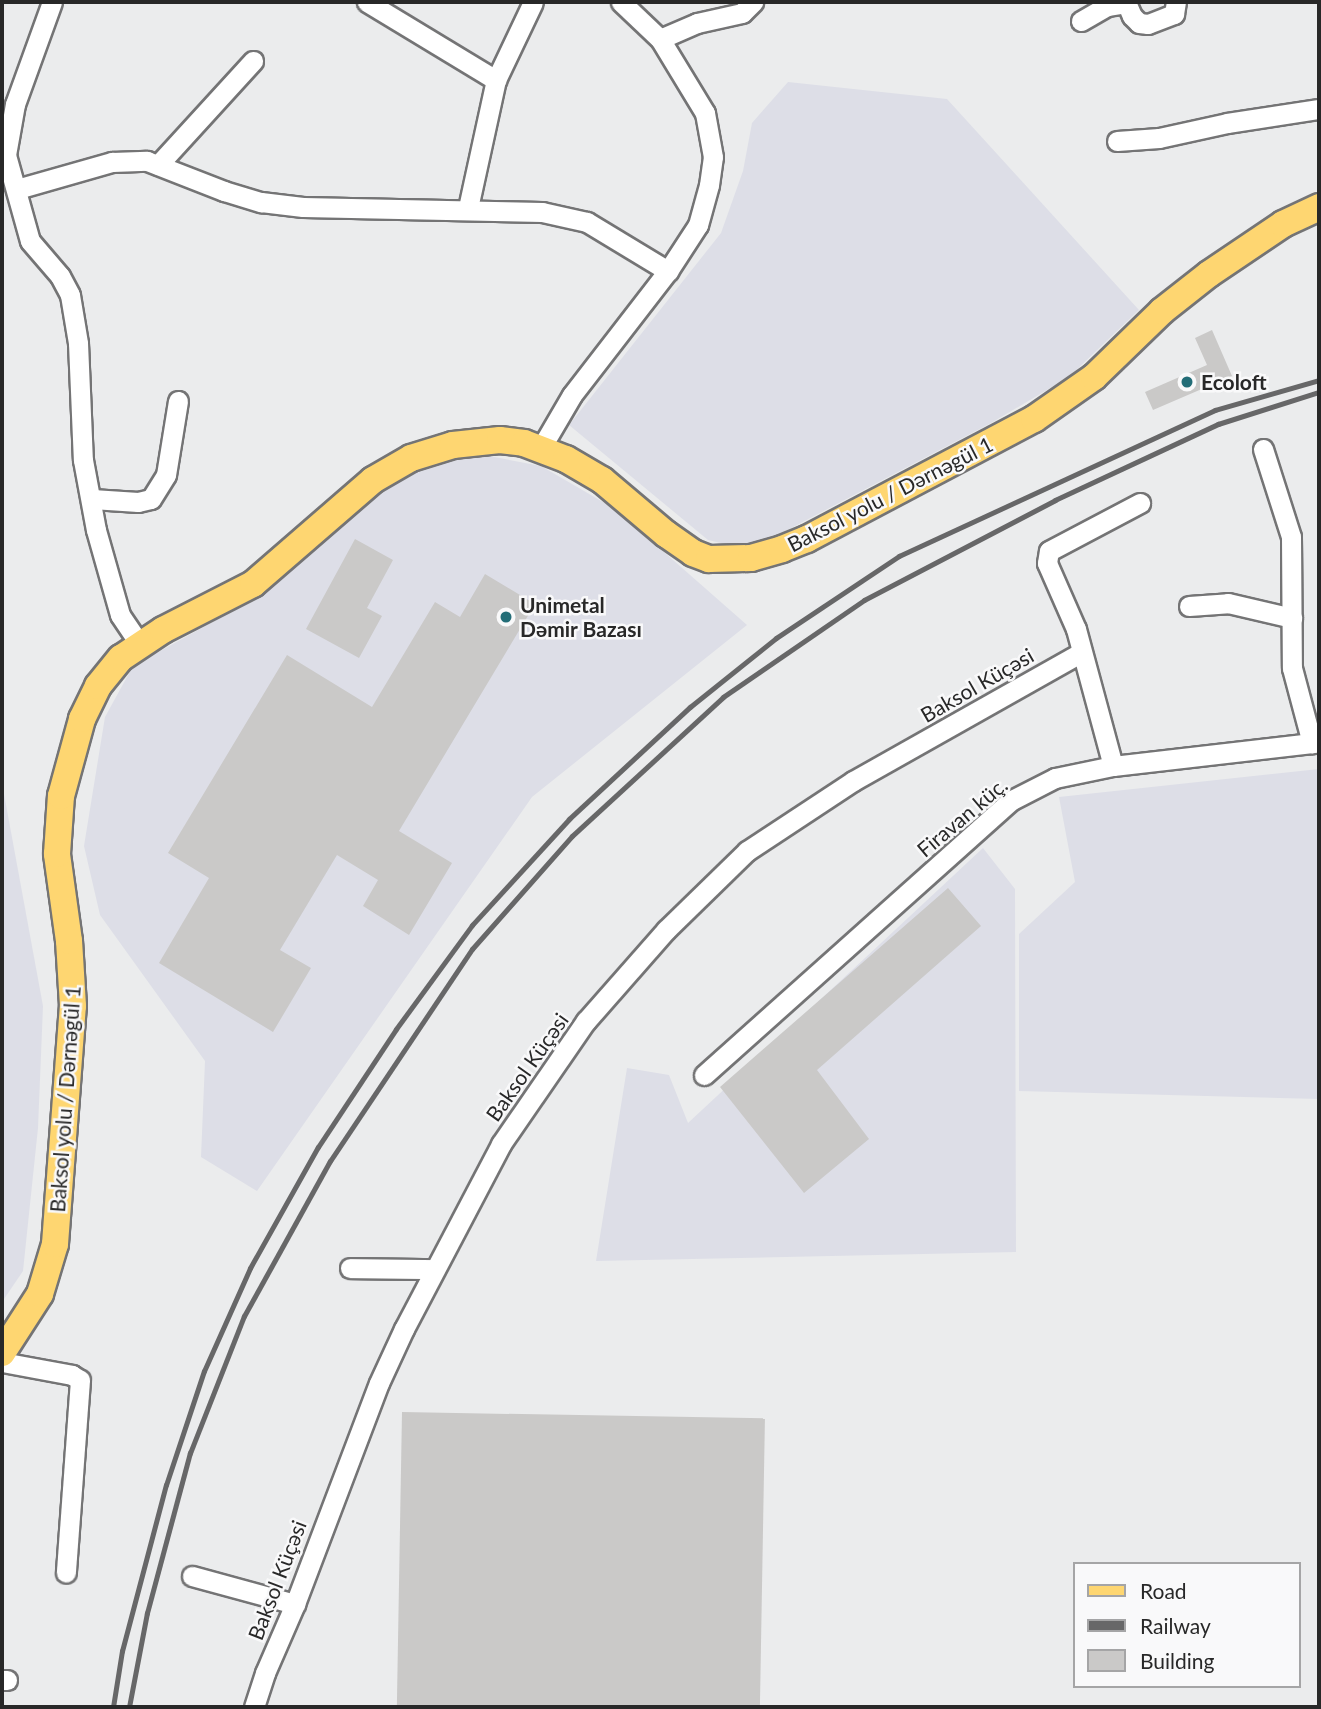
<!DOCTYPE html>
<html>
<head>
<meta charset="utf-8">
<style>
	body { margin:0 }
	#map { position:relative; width:1321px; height:1709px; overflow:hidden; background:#ebeced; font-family:Lato,sans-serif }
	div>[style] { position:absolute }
	.built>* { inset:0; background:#dddee7 }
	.building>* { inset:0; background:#cac9c8; transform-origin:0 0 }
	.roads { filter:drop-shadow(2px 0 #747475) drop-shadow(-2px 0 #747475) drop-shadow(0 2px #747475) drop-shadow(0 -2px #747475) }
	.minor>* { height:19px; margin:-9.5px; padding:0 9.5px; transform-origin:9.5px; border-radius:9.5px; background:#fff }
	.major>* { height:26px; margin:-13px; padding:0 13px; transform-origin:13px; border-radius:13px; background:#fed671 }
	.rail>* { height:5px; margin:-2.5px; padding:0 2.5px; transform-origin:2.5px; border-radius:2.5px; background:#676768 }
	.dots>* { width:19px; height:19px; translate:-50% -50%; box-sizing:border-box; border:4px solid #f9f9fa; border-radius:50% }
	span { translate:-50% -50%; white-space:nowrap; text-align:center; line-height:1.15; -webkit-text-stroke:5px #f9f9fa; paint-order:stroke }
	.poi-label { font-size:21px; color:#282828; font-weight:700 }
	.left { translate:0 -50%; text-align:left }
	.street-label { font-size:21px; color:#282828 }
	.frame { position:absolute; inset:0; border:4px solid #282828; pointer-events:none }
	.legend { position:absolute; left:1073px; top:1562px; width:228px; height:126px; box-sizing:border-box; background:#f9f9fa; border:2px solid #a5a5a6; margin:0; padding:9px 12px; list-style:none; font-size:21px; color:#282828 }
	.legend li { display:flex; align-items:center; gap:14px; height:35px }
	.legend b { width:35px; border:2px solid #a5a5a6 }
</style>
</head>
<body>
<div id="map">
	<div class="built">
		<i style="clip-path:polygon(788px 82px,947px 99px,1139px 310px,1069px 377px,991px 423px,778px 535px,738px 547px,708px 540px,569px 425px,721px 233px,743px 171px,752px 123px)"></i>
		<i style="clip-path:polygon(484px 455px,541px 466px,615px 509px,747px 625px,532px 797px,257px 1191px,201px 1157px,205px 1061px,100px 915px,84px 846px,105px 717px,133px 666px,249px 602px,367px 497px,421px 464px)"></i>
		<i style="clip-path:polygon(1319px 769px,1319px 1099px,1019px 1091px,1019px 934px,1075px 882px,1059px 797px)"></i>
		<i style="clip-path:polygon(2px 783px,43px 1006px,38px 1128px,23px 1271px,2px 1302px)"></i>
		<i style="clip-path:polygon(983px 848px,1015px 889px,1016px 1252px,596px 1261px,627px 1068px,669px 1075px,688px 1123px)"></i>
	</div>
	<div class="building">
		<i style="clip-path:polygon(1212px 330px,1232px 376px,1153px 410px,1145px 392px,1207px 365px,1195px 338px)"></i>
		<i style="clip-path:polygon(355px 539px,393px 560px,367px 608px,382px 616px,359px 658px,306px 629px)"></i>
		<i style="clip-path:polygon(485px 574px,535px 604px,399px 831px,452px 863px,409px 935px,363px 906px,378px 880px,337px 855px,280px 950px,311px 968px,273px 1032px,159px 963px,209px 878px,168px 853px,287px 655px,372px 707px,435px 602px,460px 617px)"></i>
		<i style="clip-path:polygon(948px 888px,981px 926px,817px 1070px,869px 1139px,804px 1193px,720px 1087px)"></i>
		<i style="left:402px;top:1412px;width:363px;height:295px;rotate:1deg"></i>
	</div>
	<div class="roads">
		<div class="minor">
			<i style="left:52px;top:2px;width:109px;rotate:109.9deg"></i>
			<i style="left:15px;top:104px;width:52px;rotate:100deg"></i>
			<i style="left:6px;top:155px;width:89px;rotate:74.4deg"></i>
			<i style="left:30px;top:241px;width:46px;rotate:49.4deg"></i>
			<i style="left:60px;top:276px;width:21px;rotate:62deg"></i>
			<i style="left:70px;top:295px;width:49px;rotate:80.5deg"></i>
			<i style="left:78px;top:343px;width:117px;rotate:87.6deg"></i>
			<i style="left:83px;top:460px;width:71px;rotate:79.5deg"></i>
			<i style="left:96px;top:530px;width:88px;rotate:74.2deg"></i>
			<i style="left:120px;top:615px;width:34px;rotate:56deg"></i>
			<i style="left:367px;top:2px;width:151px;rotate:31.2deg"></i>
			<i style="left:1126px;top:2px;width:15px;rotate:67deg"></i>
			<i style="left:1132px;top:16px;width:10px;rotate:45deg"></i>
			<i style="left:1139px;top:23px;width:9px;rotate:6deg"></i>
			<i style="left:1148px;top:24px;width:28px;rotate:-21deg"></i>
			<i style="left:1174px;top:14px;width:12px;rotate:-81deg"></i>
			<i style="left:1081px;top:21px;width:30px;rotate:-30deg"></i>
			<i style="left:1107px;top:6px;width:19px;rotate:-9deg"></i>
			<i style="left:660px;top:39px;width:40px;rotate:-23.4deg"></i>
			<i style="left:697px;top:23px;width:46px;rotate:-12.5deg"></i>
			<i style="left:742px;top:13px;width:16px;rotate:-45deg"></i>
			<i style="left:1117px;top:141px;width:42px;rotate:-4.1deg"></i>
			<i style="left:1159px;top:138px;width:70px;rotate:-12.4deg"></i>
			<i style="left:1227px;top:123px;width:93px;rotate:-8.7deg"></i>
			<i style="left:158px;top:165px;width:141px;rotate:-47.6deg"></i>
			<i style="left:17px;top:189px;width:99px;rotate:-15.9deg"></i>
			<i style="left:112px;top:162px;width:35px;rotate:-2deg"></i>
			<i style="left:147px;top:161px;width:83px;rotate:21.3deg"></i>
			<i style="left:224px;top:191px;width:39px;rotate:17deg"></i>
			<i style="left:261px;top:202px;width:42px;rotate:6.8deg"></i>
			<i style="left:303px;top:207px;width:239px;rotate:1.2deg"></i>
			<i style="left:542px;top:212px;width:46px;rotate:12.5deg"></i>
			<i style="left:587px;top:222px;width:95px;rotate:31.2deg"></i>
			<i style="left:468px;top:208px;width:131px;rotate:-77.7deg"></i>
			<i style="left:496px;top:80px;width:86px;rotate:-64.6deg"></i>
			<i style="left:541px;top:448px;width:61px;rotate:-59.7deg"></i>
			<i style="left:572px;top:395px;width:157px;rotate:-52.3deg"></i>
			<i style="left:668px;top:271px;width:55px;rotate:-56.9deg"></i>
			<i style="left:698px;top:225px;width:41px;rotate:-74.6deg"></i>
			<i style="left:709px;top:185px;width:28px;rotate:-82deg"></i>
			<i style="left:713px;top:157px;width:45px;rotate:-100.3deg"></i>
			<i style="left:705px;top:113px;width:87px;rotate:-121.3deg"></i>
			<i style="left:660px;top:39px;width:54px;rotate:-136.5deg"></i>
			<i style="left:1263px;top:449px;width:92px;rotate:72.3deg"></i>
			<i style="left:1291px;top:537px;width:131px;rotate:89.6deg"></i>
			<i style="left:1292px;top:668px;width:78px;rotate:75.1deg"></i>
			<i style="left:92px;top:499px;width:46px;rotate:3.7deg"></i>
			<i style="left:138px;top:502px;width:13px;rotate:-13deg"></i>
			<i style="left:151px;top:499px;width:28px;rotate:-58deg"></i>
			<i style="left:166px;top:475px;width:75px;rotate:-80.8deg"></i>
			<i style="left:1189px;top:606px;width:39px;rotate:-4deg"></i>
			<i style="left:1228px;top:603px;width:66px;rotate:13.2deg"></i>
			<i style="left:1113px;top:766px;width:142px;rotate:-105.1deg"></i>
			<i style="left:1076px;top:629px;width:72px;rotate:-113.7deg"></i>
			<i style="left:1047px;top:563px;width:12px;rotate:-81deg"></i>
			<i style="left:1049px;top:551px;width:103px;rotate:-27.8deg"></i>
			<i style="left:704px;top:1075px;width:413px;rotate:-41.8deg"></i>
			<i style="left:1012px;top:800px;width:48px;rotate:-27.1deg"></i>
			<i style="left:1055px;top:778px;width:59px;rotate:-11.7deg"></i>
			<i style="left:1113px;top:766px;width:207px;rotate:-6.6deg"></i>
			<i style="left:350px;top:1268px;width:84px;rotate:0.7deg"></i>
			<i style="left:2px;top:1362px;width:71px;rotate:10.5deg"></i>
			<i style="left:72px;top:1375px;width:9px;rotate:32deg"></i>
			<i style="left:80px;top:1380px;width:193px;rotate:94.2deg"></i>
			<i style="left:192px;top:1576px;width:107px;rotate:15.2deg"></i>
			<i style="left:2px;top:1680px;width:5px"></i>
			<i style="left:254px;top:1707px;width:36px;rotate:-72deg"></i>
			<i style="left:265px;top:1673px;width:75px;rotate:-66.5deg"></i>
			<i style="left:295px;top:1604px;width:236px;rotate:-69.2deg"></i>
			<i style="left:379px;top:1383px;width:60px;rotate:-65.2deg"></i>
			<i style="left:404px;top:1329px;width:209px;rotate:-62.3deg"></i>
			<i style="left:501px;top:1144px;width:150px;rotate:-55.4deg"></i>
			<i style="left:586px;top:1021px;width:121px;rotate:-48.7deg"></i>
			<i style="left:666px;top:930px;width:113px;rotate:-44.3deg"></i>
			<i style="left:747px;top:851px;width:127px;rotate:-33.4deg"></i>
			<i style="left:853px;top:781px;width:261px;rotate:-29.4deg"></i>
		</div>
		<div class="major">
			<i style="left:2px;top:1353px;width:70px;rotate:-57.2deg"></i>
			<i style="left:40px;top:1294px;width:52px;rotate:-73.3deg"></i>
			<i style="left:55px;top:1244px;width:239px;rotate:-85.7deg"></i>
			<i style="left:73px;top:1006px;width:65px;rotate:-93.5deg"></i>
			<i style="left:69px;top:941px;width:88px;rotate:-97.9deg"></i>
			<i style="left:57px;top:854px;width:58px;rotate:-86.1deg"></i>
			<i style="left:61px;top:796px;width:80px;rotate:-74.7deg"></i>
			<i style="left:82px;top:719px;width:37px;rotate:-64deg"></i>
			<i style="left:98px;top:686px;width:36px;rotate:-51deg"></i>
			<i style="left:121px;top:658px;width:50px;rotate:-33.7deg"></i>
			<i style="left:163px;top:630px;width:101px;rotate:-27.1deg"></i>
			<i style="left:253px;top:584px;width:159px;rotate:-40.9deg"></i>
			<i style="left:373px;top:480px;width:44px;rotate:-30.1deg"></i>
			<i style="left:411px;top:458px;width:44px;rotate:-17.2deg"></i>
			<i style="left:453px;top:445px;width:47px;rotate:-6.1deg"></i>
			<i style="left:500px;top:440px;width:24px;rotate:7deg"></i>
			<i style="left:524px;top:443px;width:45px;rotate:20.9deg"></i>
			<i style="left:566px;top:459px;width:42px;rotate:30.3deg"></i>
			<i style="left:602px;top:480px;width:84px;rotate:40.2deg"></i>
			<i style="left:666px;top:534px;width:33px;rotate:35deg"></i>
			<i style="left:693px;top:553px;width:17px;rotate:21deg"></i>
			<i style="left:709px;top:559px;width:42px;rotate:-1.4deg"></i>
			<i style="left:751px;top:558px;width:32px;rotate:-16deg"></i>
			<i style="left:782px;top:549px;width:27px;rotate:-22deg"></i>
			<i style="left:807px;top:539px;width:257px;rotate:-27.9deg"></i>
			<i style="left:1034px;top:419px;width:73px;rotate:-35deg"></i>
			<i style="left:1094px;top:377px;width:95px;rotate:-44.1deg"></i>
			<i style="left:1162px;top:311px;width:60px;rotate:-38.2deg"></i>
			<i style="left:1209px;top:274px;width:89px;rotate:-34deg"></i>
			<i style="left:1283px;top:224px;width:40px;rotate:-25deg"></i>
		</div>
	</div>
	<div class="rail">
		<i style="left:113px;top:1707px;width:57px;rotate:-80.9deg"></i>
		<i style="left:122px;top:1651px;width:172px;rotate:-75.2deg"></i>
		<i style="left:166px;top:1485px;width:120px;rotate:-71.6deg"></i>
		<i style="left:204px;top:1371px;width:113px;rotate:-65.9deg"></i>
		<i style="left:250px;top:1268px;width:139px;rotate:-60.7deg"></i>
		<i style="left:318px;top:1147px;width:141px;rotate:-56.5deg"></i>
		<i style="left:396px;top:1029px;width:129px;rotate:-53.8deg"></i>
		<i style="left:472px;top:925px;width:144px;rotate:-47.5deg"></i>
		<i style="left:569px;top:819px;width:165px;rotate:-42.8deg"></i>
		<i style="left:690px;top:707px;width:110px;rotate:-38.7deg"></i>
		<i style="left:776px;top:638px;width:148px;rotate:-33.7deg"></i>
		<i style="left:899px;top:556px;width:348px;rotate:-24.8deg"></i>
		<i style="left:1215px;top:410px;width:108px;rotate:-16.1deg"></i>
		<i style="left:129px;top:1707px;width:96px;rotate:-79.2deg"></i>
		<i style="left:147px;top:1613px;width:166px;rotate:-75deg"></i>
		<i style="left:190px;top:1453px;width:147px;rotate:-68.5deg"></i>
		<i style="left:244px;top:1316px;width:177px;rotate:-61deg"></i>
		<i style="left:330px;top:1161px;width:255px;rotate:-56.2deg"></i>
		<i style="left:472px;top:949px;width:151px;rotate:-48.5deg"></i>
		<i style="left:572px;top:836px;width:205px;rotate:-42.6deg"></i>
		<i style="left:723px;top:697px;width:171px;rotate:-34.5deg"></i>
		<i style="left:864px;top:600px;width:216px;rotate:-27.6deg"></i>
		<i style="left:1055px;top:500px;width:180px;rotate:-25deg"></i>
		<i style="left:1218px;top:424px;width:106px;rotate:-17.6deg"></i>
	</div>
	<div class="dots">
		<i style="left:1187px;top:382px;background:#236d77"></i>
		<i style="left:506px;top:617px;background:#236d77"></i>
	</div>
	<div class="poi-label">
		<span class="left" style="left:1201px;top:382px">Ecoloft</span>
		<span class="left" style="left:520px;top:617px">Unimetal<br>Dəmir Bazası</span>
	</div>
	<div class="street-label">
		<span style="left:890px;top:494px;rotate:-27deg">Baksol yolu / Dərnəgül 1</span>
		<span style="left:977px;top:685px;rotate:-30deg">Baksol Küçəsi</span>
		<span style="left:962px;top:817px;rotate:-40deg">Firavan küç.</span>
		<span style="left:527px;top:1067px;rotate:-55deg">Baksol Küçəsi</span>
		<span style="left:65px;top:1099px;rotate:-86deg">Baksol yolu / Dərnəgül 1</span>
		<span style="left:277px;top:1580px;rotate:-69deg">Baksol Küçəsi</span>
	</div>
	<div class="frame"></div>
	<ul class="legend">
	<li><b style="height:9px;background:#fed671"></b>Road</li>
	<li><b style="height:9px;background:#676768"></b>Railway</li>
	<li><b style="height:19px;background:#cac9c8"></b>Building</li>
	</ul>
</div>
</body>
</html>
